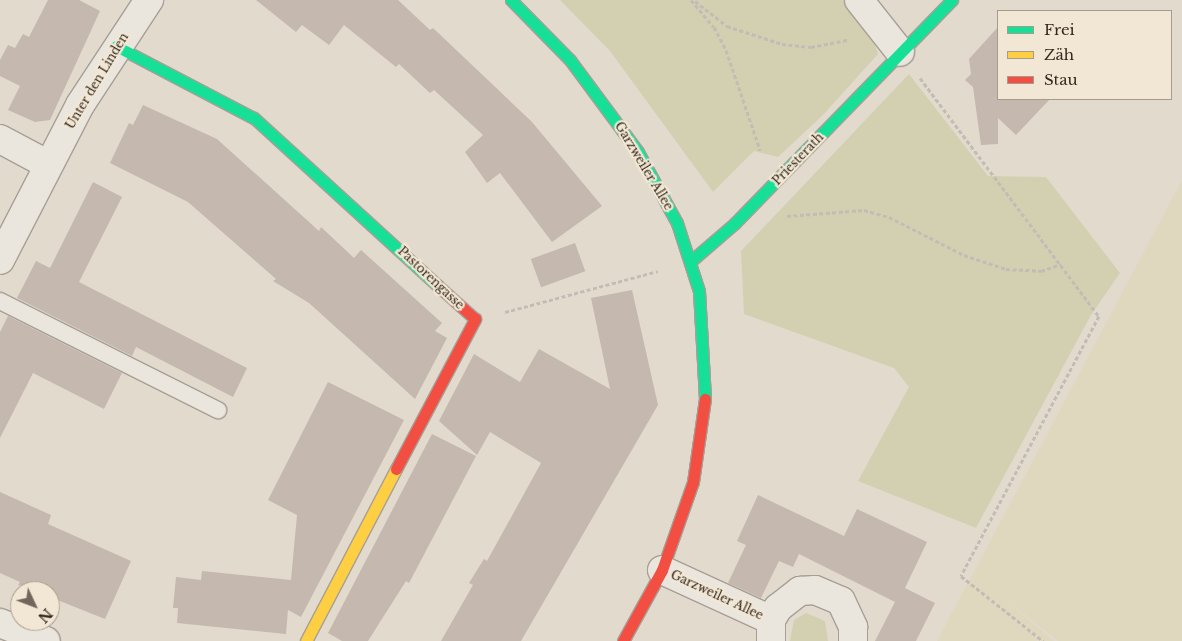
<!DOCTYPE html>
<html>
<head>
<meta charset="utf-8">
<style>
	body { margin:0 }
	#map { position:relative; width:1182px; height:641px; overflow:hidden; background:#e2dacd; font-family:"Libre Baskerville",serif }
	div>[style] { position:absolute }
	.farmland>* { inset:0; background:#e0d7bf }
	.green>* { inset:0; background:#d3d0b1 }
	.building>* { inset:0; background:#c5b8ae; transform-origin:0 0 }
	.path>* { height:3px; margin-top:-1.5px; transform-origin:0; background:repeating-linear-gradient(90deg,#c3bcb5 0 4px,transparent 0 6.5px) }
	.roads { filter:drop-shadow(1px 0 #a79f96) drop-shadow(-1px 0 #a79f96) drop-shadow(0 1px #a79f96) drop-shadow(0 -1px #a79f96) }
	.lane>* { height:16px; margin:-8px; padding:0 8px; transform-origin:8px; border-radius:8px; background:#eae6de }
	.street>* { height:28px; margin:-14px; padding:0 14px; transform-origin:14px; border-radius:14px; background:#eae6de }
	.fast>* { height:11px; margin:-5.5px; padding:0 5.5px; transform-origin:5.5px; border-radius:5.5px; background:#16e098 }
	.slow>* { height:11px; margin:-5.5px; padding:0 5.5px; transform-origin:5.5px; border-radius:5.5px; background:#ffcf43 }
	.jam>* { height:11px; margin:-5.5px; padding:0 5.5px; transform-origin:5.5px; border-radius:5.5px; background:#f24e42 }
	span { translate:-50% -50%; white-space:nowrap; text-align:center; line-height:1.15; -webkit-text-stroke:4.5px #f2e7d4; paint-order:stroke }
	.street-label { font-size:12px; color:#35281f }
	.legend { position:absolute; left:997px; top:10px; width:175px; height:90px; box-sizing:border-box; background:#f2e7d4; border:1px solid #a69b8c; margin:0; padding:6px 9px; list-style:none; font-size:15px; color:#35281f }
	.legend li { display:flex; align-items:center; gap:10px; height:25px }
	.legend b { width:25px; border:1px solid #a69b8c }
	.north { position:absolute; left:10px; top:581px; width:50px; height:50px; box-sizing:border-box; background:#f2e7d4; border:1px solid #a69b8c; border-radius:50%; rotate:133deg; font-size:14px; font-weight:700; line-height:20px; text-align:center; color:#35281f }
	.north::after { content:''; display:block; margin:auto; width:18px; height:22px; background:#72665c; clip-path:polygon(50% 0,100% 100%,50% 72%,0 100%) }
</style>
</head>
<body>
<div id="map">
	<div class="farmland">
		<i style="clip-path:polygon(1182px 180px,1182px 641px,1058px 641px,996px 592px,1054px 641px,937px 641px)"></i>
	</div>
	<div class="green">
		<i style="clip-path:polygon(560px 0,842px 0,872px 37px,878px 54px,823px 115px,778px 157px,754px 151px,713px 192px,610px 51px)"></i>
		<i style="clip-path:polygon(909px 74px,988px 176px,1046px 177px,1120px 273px,1091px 315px,976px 528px,858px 481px,909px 387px,894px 368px,744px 314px,741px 251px)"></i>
		<i style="clip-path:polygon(806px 613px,825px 621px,828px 641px,790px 641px,794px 620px)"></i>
	</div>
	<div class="building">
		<i style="clip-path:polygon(48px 0,79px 0,100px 11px,50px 120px,35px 122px,8px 110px,20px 86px,0 76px,0 60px,8px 45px,15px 48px,23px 34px,29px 37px)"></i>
		<i style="clip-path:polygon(256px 0,398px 0,430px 30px,433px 28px,532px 122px,602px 206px,552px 242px,500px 173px,487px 183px,465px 152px,483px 135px,434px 90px,430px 93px,399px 64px,396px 67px,344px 25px,329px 45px,302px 25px,296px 32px)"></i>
		<i style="clip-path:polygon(998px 27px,998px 99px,1050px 99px,1016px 135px,998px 118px,998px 144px,981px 145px,973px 87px,965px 80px,971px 74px,969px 59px)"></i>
		<i style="clip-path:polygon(143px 105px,217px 139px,319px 231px,321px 227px,354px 258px,361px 250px,442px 323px,435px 331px,447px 338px,415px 399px,309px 303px,273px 281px,276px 279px,188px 202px,110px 163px,129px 123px,133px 125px)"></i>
		<i style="clip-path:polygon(93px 182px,122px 197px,79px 282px,247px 368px,233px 397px,136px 347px,132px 356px,17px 298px,36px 261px,50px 268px)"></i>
		<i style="left:575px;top:243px;width:30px;height:47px;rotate:70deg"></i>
		<i style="clip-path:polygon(632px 290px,658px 405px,521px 641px,441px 641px,473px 585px,469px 583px,484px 559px,487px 561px,541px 463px,490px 432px,477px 455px,439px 421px,474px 354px,520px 382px,539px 349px,610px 389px,591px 298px)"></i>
		<i style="clip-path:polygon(8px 316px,122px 373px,104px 409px,33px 373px,0 438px,0 332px)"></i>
		<i style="clip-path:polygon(328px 382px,404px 420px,301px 617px,288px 610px,286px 634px,177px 623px,178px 608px,173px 608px,176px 577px,201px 580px,202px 571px,291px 580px,297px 515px,268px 500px)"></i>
		<i style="clip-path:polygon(432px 434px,476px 456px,409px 583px,406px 581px,368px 641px,342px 641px,328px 633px)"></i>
		<i style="clip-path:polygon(0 492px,51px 515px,48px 524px,131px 561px,105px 619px,50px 597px,50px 591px,18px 585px,20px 582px,0 573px)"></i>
		<i style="clip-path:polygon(758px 495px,844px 536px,857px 509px,927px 542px,905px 588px,935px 603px,916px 641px,875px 641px,895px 602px,799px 554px,793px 567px,779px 561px,761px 598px,728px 583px,746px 545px,737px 541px)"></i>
	</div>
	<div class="path">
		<i style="left:691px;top:0;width:35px;rotate:50deg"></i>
		<i style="left:714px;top:27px;width:26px;rotate:62deg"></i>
		<i style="left:726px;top:50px;width:106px;rotate:71.2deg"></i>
		<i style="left:695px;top:1px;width:41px;rotate:38deg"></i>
		<i style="left:727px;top:26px;width:58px;rotate:18.1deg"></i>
		<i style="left:782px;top:44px;width:29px;rotate:6deg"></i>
		<i style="left:811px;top:47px;width:38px;rotate:-11deg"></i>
		<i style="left:920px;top:78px;width:298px;rotate:53.1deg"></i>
		<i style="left:1099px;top:316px;width:294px;rotate:118deg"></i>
		<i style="left:961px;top:576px;width:105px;rotate:38.4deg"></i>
		<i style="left:787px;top:216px;width:77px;rotate:-4.5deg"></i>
		<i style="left:864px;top:210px;width:26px;rotate:16deg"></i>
		<i style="left:889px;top:217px;width:84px;rotate:26.9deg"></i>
		<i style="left:964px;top:255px;width:44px;rotate:18.4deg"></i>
		<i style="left:1006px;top:269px;width:35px;rotate:3deg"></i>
		<i style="left:1041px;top:271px;width:21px;rotate:-19deg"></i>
		<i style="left:505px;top:312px;width:158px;rotate:-15deg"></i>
	</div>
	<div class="roads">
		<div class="lane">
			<i style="left:0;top:301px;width:244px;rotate:26.6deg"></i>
		</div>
		<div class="street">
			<i style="left:859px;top:0;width:66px;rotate:51.7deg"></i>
			<i style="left:0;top:139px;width:55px;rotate:28deg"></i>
			<i style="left:0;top:260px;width:174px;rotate:-62.7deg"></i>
			<i style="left:80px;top:105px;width:126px;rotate:-56.7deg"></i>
			<i style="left:662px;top:570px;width:120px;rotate:24.6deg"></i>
			<i style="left:0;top:623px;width:49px;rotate:21.4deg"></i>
			<i style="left:771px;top:641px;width:21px;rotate:-90deg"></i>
			<i style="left:771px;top:620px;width:14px;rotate:-60deg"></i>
			<i style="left:778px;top:608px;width:28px;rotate:-38deg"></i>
			<i style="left:800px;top:591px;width:15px;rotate:-4deg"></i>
			<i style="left:815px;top:590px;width:28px;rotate:23deg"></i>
			<i style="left:841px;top:601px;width:29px;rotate:65deg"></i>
			<i style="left:853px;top:627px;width:14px;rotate:90deg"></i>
		</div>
		<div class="fast">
			<i style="left:511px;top:0;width:84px;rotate:45.5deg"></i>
			<i style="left:570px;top:60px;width:114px;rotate:53.5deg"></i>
			<i style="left:638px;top:152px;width:81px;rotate:61.2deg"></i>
			<i style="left:677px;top:223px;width:71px;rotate:72.1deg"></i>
			<i style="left:699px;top:291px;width:108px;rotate:86.8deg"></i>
			<i style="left:116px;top:46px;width:156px;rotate:27.6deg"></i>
			<i style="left:254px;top:118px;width:248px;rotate:42.4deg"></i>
			<i style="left:691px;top:261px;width:58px;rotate:-40.8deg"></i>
			<i style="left:735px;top:223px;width:311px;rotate:-45.8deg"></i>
		</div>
		<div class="slow">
			<i style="left:306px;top:641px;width:194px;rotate:-62.4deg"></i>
		</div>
		<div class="jam">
			<i style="left:396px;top:469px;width:170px;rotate:-62.2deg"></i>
			<i style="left:475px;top:319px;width:51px;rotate:-138.2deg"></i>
			<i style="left:623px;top:641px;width:81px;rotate:-61.2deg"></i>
			<i style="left:662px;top:570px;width:93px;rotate:-70.6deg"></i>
			<i style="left:693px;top:482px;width:84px;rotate:-81.8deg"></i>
		</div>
	</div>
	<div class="street-label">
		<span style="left:97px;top:81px;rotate:-59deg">Unter den Linden</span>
		<span style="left:798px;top:159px;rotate:-46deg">Priesterath</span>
		<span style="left:644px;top:166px;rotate:59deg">Garzweiler Allee</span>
		<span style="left:431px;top:278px;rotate:43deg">Pastorengasse</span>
		<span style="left:717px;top:595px;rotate:25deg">Garzweiler Allee</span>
	</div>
	<ul class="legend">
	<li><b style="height:6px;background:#16e098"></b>Frei</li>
	<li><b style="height:6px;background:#ffcf43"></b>Zäh</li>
	<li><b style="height:6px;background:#f24e42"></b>Stau</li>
	</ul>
	<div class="north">N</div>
</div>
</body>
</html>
